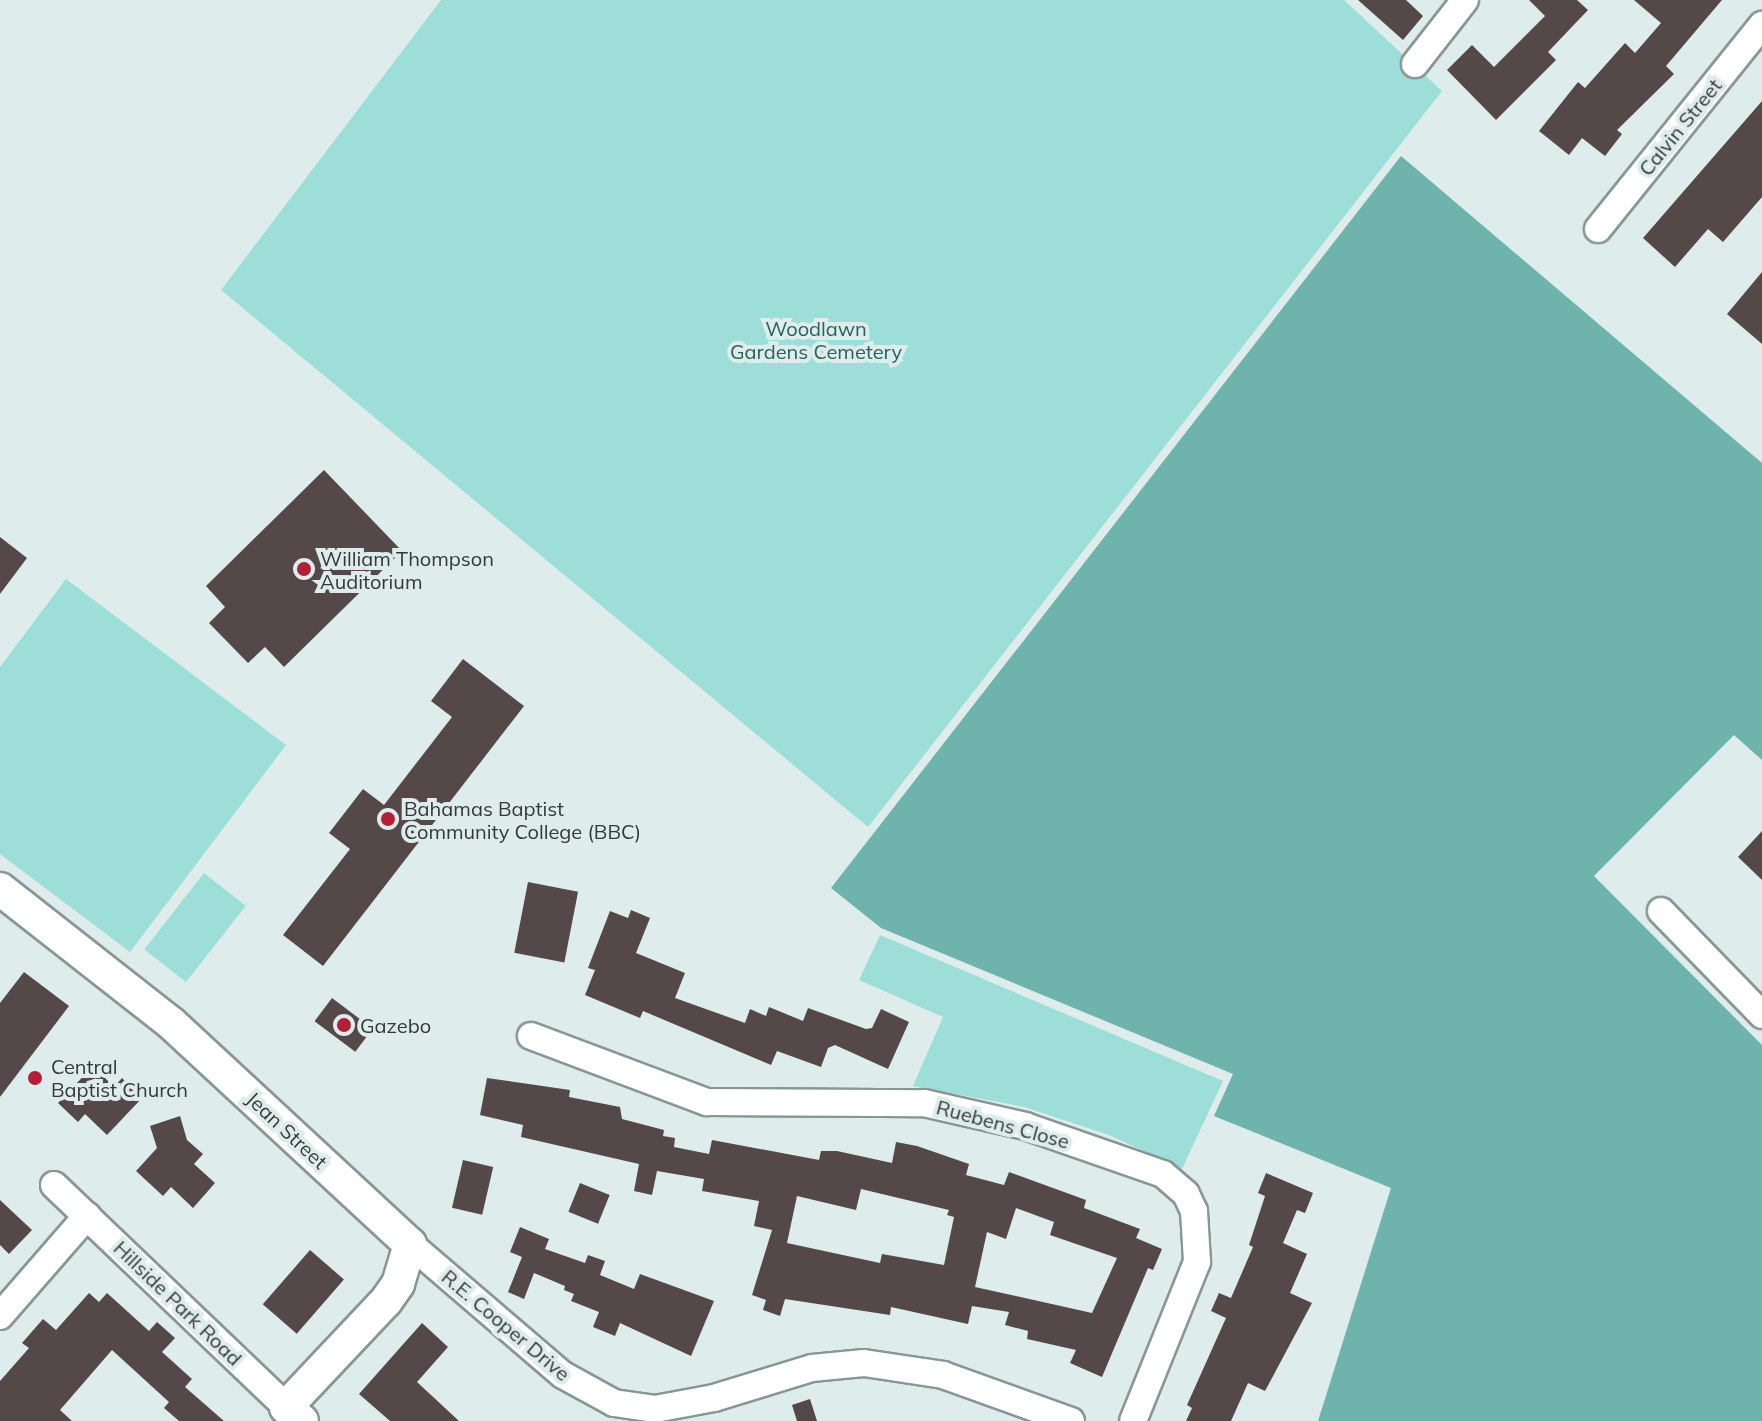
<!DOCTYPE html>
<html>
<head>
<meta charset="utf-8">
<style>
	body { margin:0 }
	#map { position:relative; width:1762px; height:1421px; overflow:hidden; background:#deedeb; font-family:Mulish,sans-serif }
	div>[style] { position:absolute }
	.green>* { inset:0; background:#9ddfd8; transform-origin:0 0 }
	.forest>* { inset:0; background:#6eb3ac }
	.building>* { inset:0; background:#544848; transform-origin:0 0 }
	.roads { filter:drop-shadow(2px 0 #889694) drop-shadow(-2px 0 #889694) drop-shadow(0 2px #889694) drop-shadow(0 -2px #889694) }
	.minor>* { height:26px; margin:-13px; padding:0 13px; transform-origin:13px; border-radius:13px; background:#fff }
	.tertiary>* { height:32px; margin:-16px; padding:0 16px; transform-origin:16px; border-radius:16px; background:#fff }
	.dots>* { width:22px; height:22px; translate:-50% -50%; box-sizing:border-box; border:4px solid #deedeb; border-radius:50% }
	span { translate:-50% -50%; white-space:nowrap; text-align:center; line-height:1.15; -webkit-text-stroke:8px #deedeb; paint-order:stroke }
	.street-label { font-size:20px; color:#333938 }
	.park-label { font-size:20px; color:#28615d }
	.poi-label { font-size:20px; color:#333938 }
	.left { translate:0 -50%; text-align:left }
</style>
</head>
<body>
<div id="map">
	<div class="green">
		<i style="clip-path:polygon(441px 0,1344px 0,1442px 91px,868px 827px,221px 290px)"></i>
		<i style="clip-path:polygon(66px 579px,286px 745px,130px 952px,0 854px,0 667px)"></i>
		<i style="left:204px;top:873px;width:53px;height:97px;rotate:38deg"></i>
		<i style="clip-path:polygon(880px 935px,1223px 1081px,1182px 1169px,1109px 1135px,1024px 1107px,913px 1086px,943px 1017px,859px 980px)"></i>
	</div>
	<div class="forest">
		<i style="clip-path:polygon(1401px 156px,1762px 463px,1762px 760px,1734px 735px,1594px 876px,1762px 1045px,1762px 1421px,1318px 1421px,1391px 1188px,1214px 1116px,1233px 1074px,881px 928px,831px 888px)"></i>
	</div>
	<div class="building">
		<i style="clip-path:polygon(1358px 0,1406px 0,1423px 16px,1403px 40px)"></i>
		<i style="clip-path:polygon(1529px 0,1577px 0,1588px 10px,1548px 52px,1556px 60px,1496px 120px,1447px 70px,1472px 45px,1494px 67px,1545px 16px)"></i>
		<i style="clip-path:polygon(1634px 0,1722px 0,1666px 66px,1674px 74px,1617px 130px,1622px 134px,1605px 156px,1582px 138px,1569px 155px,1539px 131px,1578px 82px,1585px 88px,1625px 43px,1635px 53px,1661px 23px)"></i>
		<i style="clip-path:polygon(1762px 101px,1762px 197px,1723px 242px,1708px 229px,1675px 267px,1643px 238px)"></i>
		<i style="clip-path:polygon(1762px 272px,1762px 344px,1727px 314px)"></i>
		<i style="clip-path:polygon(324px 470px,402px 551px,284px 667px,265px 647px,248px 663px,209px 623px,225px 607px,206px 586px)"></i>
		<i style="clip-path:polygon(0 537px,27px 558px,0 594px)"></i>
		<i style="clip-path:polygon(463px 659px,524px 706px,323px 966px,283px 935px,350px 849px,329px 833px,363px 789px,384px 805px,452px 717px,431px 701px)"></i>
		<i style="clip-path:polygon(1762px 831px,1762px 880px,1738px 857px)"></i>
		<i style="left:528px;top:882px;width:51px;height:72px;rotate:11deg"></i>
		<i style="clip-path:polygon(631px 910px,650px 918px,636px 953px,685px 973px,675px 998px,745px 1023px,750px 1009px,766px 1016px,769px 1007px,803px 1021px,808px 1008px,866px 1029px,872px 1028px,881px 1009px,909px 1022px,888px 1069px,835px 1045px,828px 1048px,821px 1067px,777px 1051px,771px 1065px,643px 1011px,640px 1018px,585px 995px,595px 970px,588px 968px,610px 911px,628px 918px)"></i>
		<i style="clip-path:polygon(24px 972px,69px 1006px,0 1097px,0 1003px)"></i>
		<i style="left:332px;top:998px;width:51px;height:29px;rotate:37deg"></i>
		<i style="clip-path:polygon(93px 1066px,114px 1087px,122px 1078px,142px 1098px,107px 1135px,85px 1114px,78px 1122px,58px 1103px)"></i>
		<i style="clip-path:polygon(evenodd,487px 1078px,570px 1090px,569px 1097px,620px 1107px,622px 1119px,664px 1130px,663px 1136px,675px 1138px,674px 1147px,709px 1154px,712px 1140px,819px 1160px,821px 1151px,837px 1151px,892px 1163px,896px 1142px,917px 1146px,969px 1164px,966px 1175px,1004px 1185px,1009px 1172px,1086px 1200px,1084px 1208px,1140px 1229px,1136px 1238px,1162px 1249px,1153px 1270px,1148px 1268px,1102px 1377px,1070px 1363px,1076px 1350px,1027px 1339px,1028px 1331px,1005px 1325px,1009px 1312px,972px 1306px,968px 1324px,891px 1307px,890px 1315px,785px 1299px,780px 1316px,763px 1310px,766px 1300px,752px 1295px,772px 1230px,754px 1226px,759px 1201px,702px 1191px,704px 1179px,657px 1171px,652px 1195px,634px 1191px,639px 1164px,521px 1137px,523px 1125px,480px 1115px,487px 1078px,861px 1189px,949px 1210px,947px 1215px,954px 1217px,944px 1265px,882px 1254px,880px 1263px,787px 1243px,797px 1196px,856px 1210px,861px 1189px,487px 1078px,1016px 1208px,1054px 1222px,1050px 1235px,1117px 1258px,1092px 1313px,975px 1287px,987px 1232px,1006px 1239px,1016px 1208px)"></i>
		<i style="clip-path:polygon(180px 1116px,187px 1140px,203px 1154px,194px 1164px,215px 1183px,193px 1208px,171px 1187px,163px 1196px,136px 1171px,157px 1148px,150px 1126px)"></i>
		<i style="left:463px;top:1160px;width:31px;height:49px;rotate:13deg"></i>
		<i style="clip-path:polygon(1266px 1173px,1313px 1193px,1305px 1213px,1297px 1210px,1283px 1243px,1307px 1254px,1290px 1293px,1312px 1303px,1265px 1391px,1248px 1383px,1231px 1421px,1186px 1421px,1192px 1408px,1187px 1405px,1226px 1318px,1211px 1311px,1219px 1293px,1231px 1298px,1253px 1247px,1249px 1245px,1265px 1196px,1258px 1193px)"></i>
		<i style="left:580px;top:1183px;width:32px;height:31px;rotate:22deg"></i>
		<i style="clip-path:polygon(0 1200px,32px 1230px,9px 1254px,0 1245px)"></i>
		<i style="clip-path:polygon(520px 1227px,549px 1239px,545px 1249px,585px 1263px,588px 1255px,605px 1261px,600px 1275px,634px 1289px,640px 1274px,714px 1301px,691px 1356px,620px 1323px,615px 1336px,593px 1327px,599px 1312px,571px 1301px,574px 1294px,564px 1290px,565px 1286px,534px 1273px,524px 1299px,508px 1292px,522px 1257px,510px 1252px)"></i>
		<i style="left:310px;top:1250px;width:45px;height:72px;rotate:41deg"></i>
		<i style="clip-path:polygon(89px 1293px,99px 1302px,107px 1293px,149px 1331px,157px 1322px,175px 1338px,162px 1352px,192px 1379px,185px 1387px,224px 1421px,179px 1421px,164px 1408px,169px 1402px,112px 1350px,60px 1410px,72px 1421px,0 1421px,0 1381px,29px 1348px,22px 1343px,43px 1319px,56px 1330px)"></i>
		<i style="clip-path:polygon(422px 1323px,448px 1347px,417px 1382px,459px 1421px,390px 1421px,359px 1394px)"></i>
		<i style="clip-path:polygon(810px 1399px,817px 1421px,797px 1421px,792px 1405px)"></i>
	</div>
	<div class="roads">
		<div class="minor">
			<i style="left:1415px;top:64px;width:81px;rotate:-52deg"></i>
			<i style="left:1598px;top:229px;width:262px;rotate:-51.2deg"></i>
			<i style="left:1661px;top:911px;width:145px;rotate:45.8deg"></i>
			<i style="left:531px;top:1036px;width:188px;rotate:20.6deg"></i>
			<i style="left:707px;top:1102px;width:217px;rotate:0.3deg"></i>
			<i style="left:924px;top:1103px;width:104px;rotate:12.8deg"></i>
			<i style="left:1025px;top:1126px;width:146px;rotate:19.2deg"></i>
			<i style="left:1163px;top:1174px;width:30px;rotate:41deg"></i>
			<i style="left:1186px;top:1194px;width:19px;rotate:65deg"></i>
			<i style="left:1194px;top:1211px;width:51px;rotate:86.6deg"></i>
			<i style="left:1197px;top:1262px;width:171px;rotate:111.9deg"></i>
			<i style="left:54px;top:1185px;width:321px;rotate:43.7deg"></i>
			<i style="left:410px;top:1244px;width:201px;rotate:40.6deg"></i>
			<i style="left:563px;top:1375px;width:58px;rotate:28.8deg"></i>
			<i style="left:614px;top:1403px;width:41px;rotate:8.3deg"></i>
			<i style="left:655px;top:1409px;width:60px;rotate:-10.6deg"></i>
			<i style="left:714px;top:1398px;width:102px;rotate:-17deg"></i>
			<i style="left:812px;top:1368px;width:52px;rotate:-5.5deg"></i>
			<i style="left:864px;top:1363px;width:80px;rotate:8.6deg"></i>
			<i style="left:943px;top:1375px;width:136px;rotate:19.8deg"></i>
			<i style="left:0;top:1316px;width:133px;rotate:-49deg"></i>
		</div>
		<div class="tertiary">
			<i style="left:0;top:889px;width:217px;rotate:38.1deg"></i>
			<i style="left:171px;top:1023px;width:326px;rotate:42.8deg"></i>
			<i style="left:410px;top:1244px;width:42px;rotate:106.7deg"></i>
			<i style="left:398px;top:1284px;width:21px;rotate:125deg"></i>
			<i style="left:386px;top:1301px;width:146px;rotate:133.3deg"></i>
			<i style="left:286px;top:1407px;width:21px;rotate:41deg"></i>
		</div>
	</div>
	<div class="dots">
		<i style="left:304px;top:569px;background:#b21f39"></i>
		<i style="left:388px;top:819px;background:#b21f39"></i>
		<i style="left:344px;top:1025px;background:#b21f39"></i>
		<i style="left:35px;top:1078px;background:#b21f39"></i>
	</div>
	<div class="street-label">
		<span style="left:1680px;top:127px;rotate:-51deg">Calvin Street</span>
		<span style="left:1003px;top:1124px;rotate:15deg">Ruebens Close</span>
		<span style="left:287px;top:1130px;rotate:43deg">Jean Street</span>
		<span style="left:178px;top:1303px;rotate:44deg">Hillside Park Road</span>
		<span style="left:506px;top:1325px;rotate:40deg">R.E. Cooper Drive</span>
	</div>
	<div class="park-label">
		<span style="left:816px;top:340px">Woodlawn<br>Gardens Cemetery</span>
	</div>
	<div class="poi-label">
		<span class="left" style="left:320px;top:570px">William Thompson<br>Auditorium</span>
		<span class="left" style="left:404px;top:820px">Bahamas Baptist<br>Community College (BBC)</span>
		<span class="left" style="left:360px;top:1025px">Gazebo</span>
		<span class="left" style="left:51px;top:1078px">Central<br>Baptist Church</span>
	</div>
</div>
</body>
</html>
